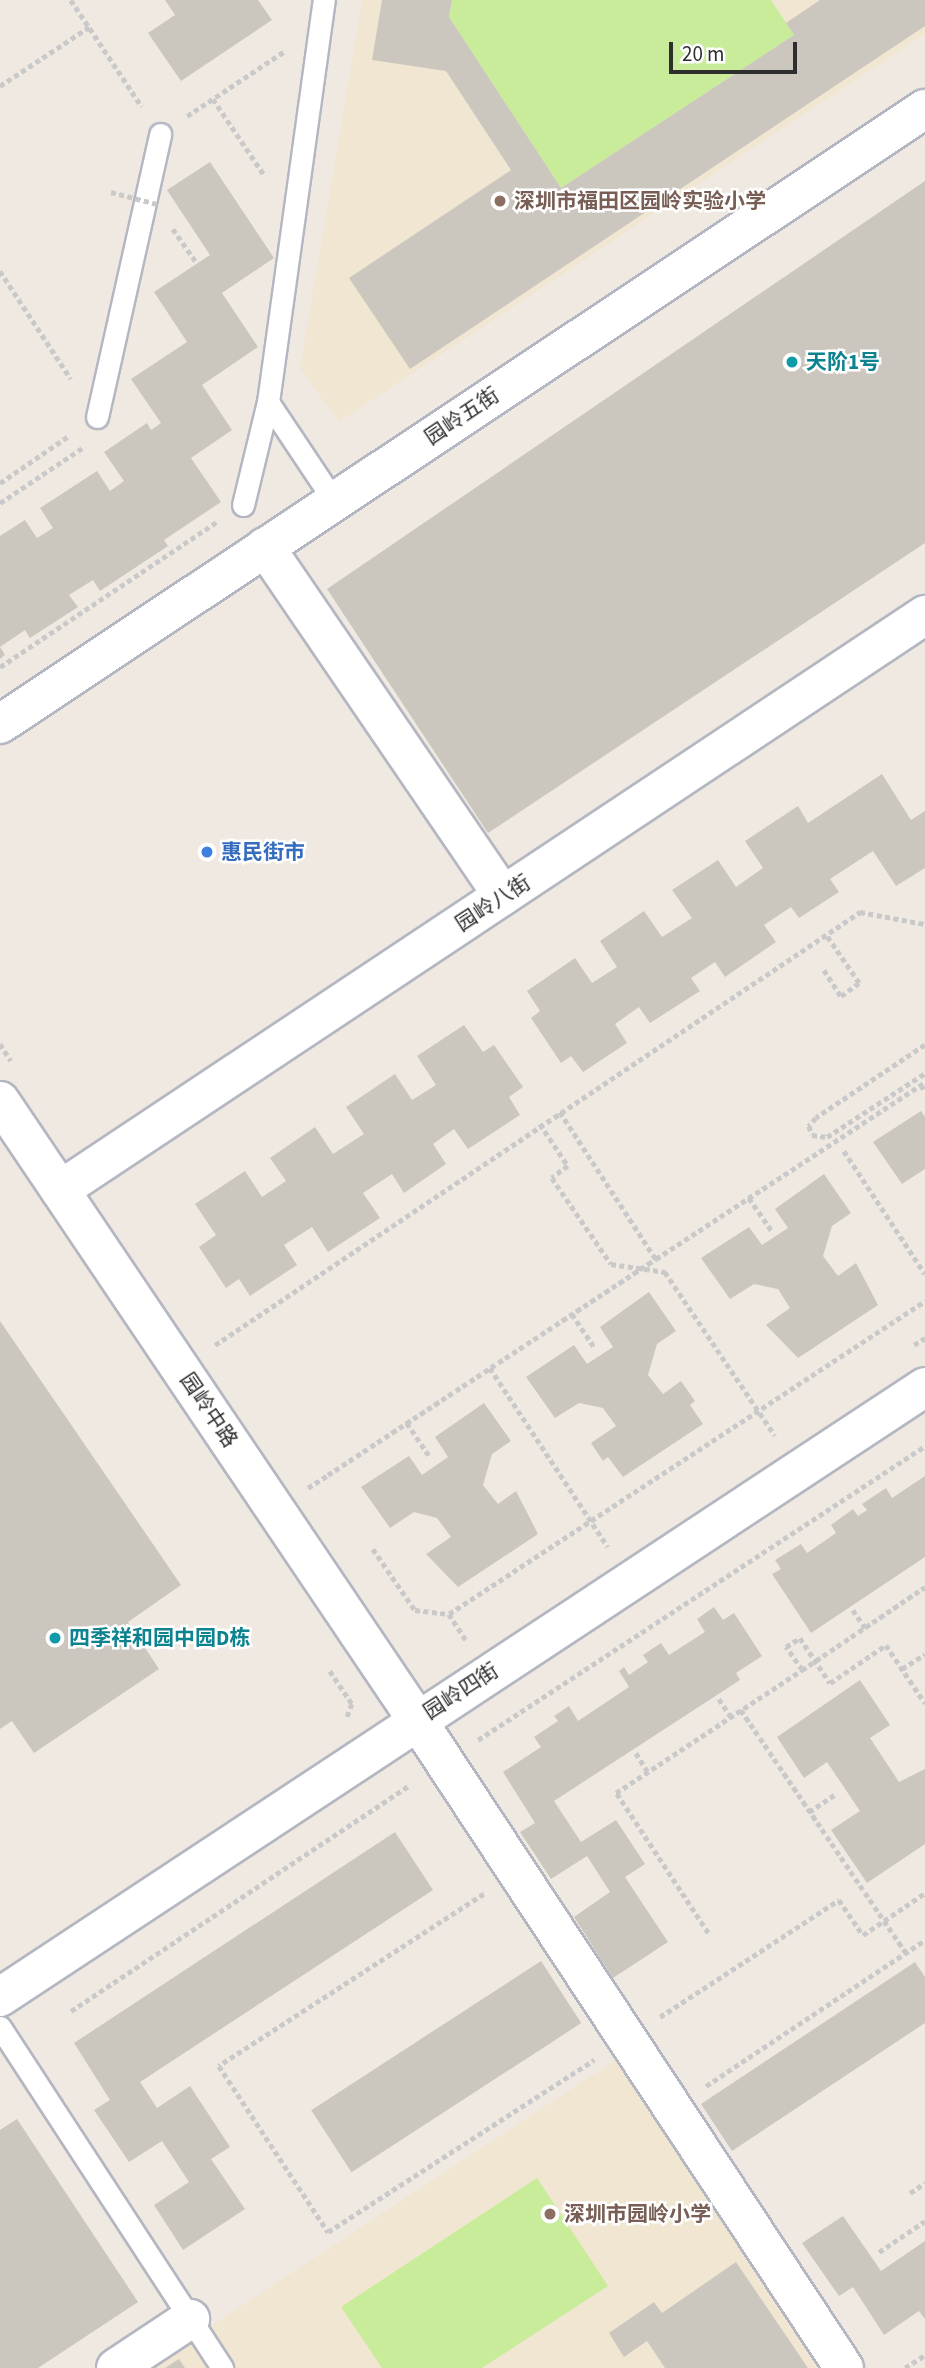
<!DOCTYPE html>
<html>
<head>
<meta charset="utf-8">
<style>
	body { margin:0 }
	#map { position:relative; width:925px; height:2368px; overflow:hidden; background:#efe9e1; font-family:"Source Sans 3","Noto Sans SC",sans-serif }
	div>[style] { position:absolute }
	.education>* { inset:0; background:#f0e6d1 }
	.pitch>* { inset:0; background:#c9ec9a }
	.building>* { inset:0; background:#cbc7bf; transform-origin:0 0 }
	.path>* { height:4.5px; margin-top:-2.25px; transform-origin:0; background:repeating-linear-gradient(90deg,#c9c9c9 0 5px,transparent 0 8.5px) }
	.roads { filter:drop-shadow(2px 0 #b4b7c1) drop-shadow(-2px 0 #b4b7c1) drop-shadow(0 2px #b4b7c1) drop-shadow(0 -2px #b4b7c1) }
	.lane>* { height:21px; margin:-10.5px; padding:0 10.5px; transform-origin:10.5px; border-radius:10.5px; background:#fff }
	.street>* { height:38px; margin:-19px; padding:0 19px; transform-origin:19px; border-radius:19px; background:#fff }
	.secondary>* { height:38px; margin:-19px; padding:0 19px; transform-origin:19px; border-radius:19px; background:#fff }
	.path-bridge>* { height:4.5px; margin-top:-2.25px; transform-origin:0; background:repeating-linear-gradient(90deg,#c9c9c9 0 5px,transparent 0 8.5px) }
	.dots>* { width:19px; height:19px; translate:-50% -50%; box-sizing:border-box; border:4px solid #fff; border-radius:50% }
	span { translate:-50% -50%; white-space:nowrap; text-align:center; line-height:1.15; -webkit-text-stroke:5px #fff; paint-order:stroke }
	.education-label { font-size:21px; color:#785e54; font-weight:700 }
	.left { translate:0 -50%; text-align:left }
	.culture-label { font-size:21px; color:#0d838f; font-weight:700 }
	.street-label { font-size:21px; color:#2e2e2e }
	.shop-label { font-size:21px; color:#366cbe; font-weight:700 }
	.scale { position:absolute; left:669px; top:42px; width:128px; height:32px; box-sizing:border-box; border:4px solid #2e2e2e; border-top:0; padding-left:9px; font-size:21px; line-height:24px; white-space:nowrap; color:#2e2e2e; -webkit-text-stroke:5px #fff; paint-order:stroke }
</style>
</head>
<body>
<div id="map">
	<div class="education">
		<i style="clip-path:polygon(362px 0,925px 0,925px 34px,339px 422px,300px 368px)"></i>
		<i style="clip-path:polygon(617px 2059px,818px 2368px,147px 2368px)"></i>
	</div>
	<div class="pitch">
		<i style="clip-path:polygon(452px 0,771px 0,794px 35px,561px 188px,449px 17px)"></i>
		<i style="clip-path:polygon(537px 2178px,608px 2286px,482px 2368px,382px 2368px,341px 2307px)"></i>
	</div>
	<div class="building">
		<i style="clip-path:polygon(165px 0,258px 0,272px 20px,181px 81px,148px 33px,175px 15px)"></i>
		<i style="clip-path:polygon(382px 0,452px 0,449px 17px,561px 188px,794px 35px,786px 23px,820px 0,925px 0,925px 26px,410px 369px,349px 278px,511px 170px,446px 71px,372px 60px)"></i>
		<i style="clip-path:polygon(210px 162px,274px 258px,222px 293px,258px 347px,202px 385px,232px 430px,191px 458px,221px 502px,164px 540px,168px 546px,100px 591px,93px 580px,69px 595px,78px 607px,30px 638px,25px 630px,0 647px,5px 655px,0 659px,0 536px,25px 520px,37px 538px,53px 528px,40px 508px,97px 471px,110px 491px,124px 481px,104px 452px,147px 423px,151px 430px,161px 423px,131px 379px,187px 342px,154px 292px,210px 255px,167px 190px)"></i>
		<i style="clip-path:polygon(925px 181px,925px 543px,488px 833px,327px 589px)"></i>
		<i style="clip-path:polygon(882px 774px,911px 820px,925px 811px,925px 868px,896px 886px,873px 851px,830px 879px,839px 892px,799px 918px,791px 907px,764px 925px,776px 942px,725px 977px,715px 962px,691px 978px,700px 991px,650px 1023px,639px 1007px,615px 1024px,627px 1043px,583px 1072px,571px 1056px,561px 1063px,531px 1018px,540px 1011px,527px 991px,575px 958px,592px 983px,617px 967px,600px 941px,644px 911px,662px 937px,692px 918px,672px 890px,718px 860px,736px 887px,763px 868px,745px 841px,798px 806px,808px 823px)"></i>
		<i style="clip-path:polygon(464px 1025px,483px 1052px,494px 1045px,523px 1087px,509px 1097px,520px 1115px,468px 1149px,454px 1129px,433px 1144px,446px 1164px,404px 1193px,392px 1174px,363px 1193px,380px 1218px,328px 1252px,312px 1227px,284px 1245px,297px 1265px,250px 1296px,239px 1279px,226px 1288px,199px 1247px,216px 1235px,195px 1204px,245px 1171px,262px 1197px,286px 1181px,270px 1158px,315px 1127px,333px 1154px,364px 1134px,346px 1107px,395px 1074px,412px 1100px,436px 1085px,417px 1056px)"></i>
		<i style="clip-path:polygon(921px 1111px,925px 1117px,925px 1169px,902px 1184px,873px 1142px)"></i>
		<i style="clip-path:polygon(824px 1174px,851px 1213px,832px 1226px,823px 1256px,838px 1276px,856px 1263px,878px 1305px,798px 1358px,766px 1325px,790px 1308px,778px 1289px,754px 1284px,730px 1299px,701px 1258px,749px 1227px,762px 1245px,788px 1228px,775px 1209px)"></i>
		<i style="clip-path:polygon(649px 1292px,676px 1331px,657px 1344px,648px 1375px,663px 1394px,681px 1381px,695px 1401px,690px 1405px,703px 1424px,623px 1477px,608px 1457px,603px 1461px,591px 1443px,616px 1426px,603px 1408px,579px 1403px,555px 1418px,526px 1377px,574px 1345px,587px 1364px,613px 1347px,600px 1327px)"></i>
		<i style="clip-path:polygon(0 1321px,181px 1585px,128px 1622px,159px 1669px,34px 1753px,12px 1721px,0 1729px)"></i>
		<i style="clip-path:polygon(484px 1403px,511px 1441px,492px 1454px,483px 1485px,498px 1504px,516px 1491px,538px 1534px,458px 1587px,426px 1554px,451px 1537px,437px 1518px,414px 1512px,390px 1528px,361px 1487px,409px 1456px,422px 1475px,448px 1457px,435px 1437px)"></i>
		<i style="clip-path:polygon(925px 1476px,925px 1557px,811px 1633px,772px 1574px,781px 1569px,775px 1560px,801px 1544px,807px 1553px,836px 1533px,831px 1525px,853px 1509px,858px 1516px,867px 1510px,862px 1504px,886px 1488px,892px 1498px)"></i>
		<i style="clip-path:polygon(714px 1607px,723px 1620px,734px 1613px,762px 1656px,736px 1673px,740px 1680px,554px 1801px,581px 1842px,616px 1820px,645px 1864px,625px 1877px,668px 1942px,613px 1978px,574px 1917px,610px 1892px,587px 1856px,551px 1879px,520px 1832px,535px 1823px,503px 1772px,541px 1747px,534px 1737px,558px 1721px,554px 1716px,569px 1706px,578px 1721px,629px 1687px,619px 1671px,624px 1667px,629px 1675px,648px 1662px,643px 1655px,661px 1643px,669px 1655px,705px 1632px,697px 1619px)"></i>
		<i style="clip-path:polygon(860px 1680px,890px 1725px,870px 1738px,899px 1782px,925px 1769px,925px 1844px,867px 1883px,831px 1830px,860px 1811px,827px 1762px,804px 1778px,777px 1737px)"></i>
		<i style="clip-path:polygon(395px 1832px,433px 1890px,140px 2082px,157px 2108px,190px 2086px,230px 2147px,211px 2159px,245px 2209px,183px 2250px,154px 2205px,189px 2182px,162px 2141px,129px 2162px,94px 2110px,110px 2100px,74px 2043px)"></i>
		<i style="left:541px;top:1961px;width:74px;height:274px;rotate:57deg"></i>
		<i style="clip-path:polygon(915px 1962px,925px 1977px,925px 2023px,732px 2151px,701px 2104px)"></i>
		<i style="clip-path:polygon(17px 2119px,138px 2302px,38px 2368px,0 2368px,0 2130px)"></i>
		<i style="clip-path:polygon(843px 2216px,881px 2271px,925px 2241px,925px 2319px,919px 2311px,884px 2335px,853px 2287px,839px 2296px,802px 2243px)"></i>
		<i style="clip-path:polygon(736px 2262px,808px 2368px,665px 2368px,647px 2341px,624px 2357px,609px 2333px,654px 2302px,662px 2313px)"></i>
		<i style="clip-path:polygon(179px 2359px,185px 2368px,165px 2368px)"></i>
	</div>
	<div class="path">
		<i style="left:71px;top:0;width:128px;rotate:56.4deg"></i>
		<i style="left:0;top:86px;width:107px;rotate:-33.5deg"></i>
		<i style="left:213px;top:99px;width:93px;rotate:56deg"></i>
		<i style="left:187px;top:116px;width:118px;rotate:-33.6deg"></i>
		<i style="left:173px;top:229px;width:39px;rotate:55deg"></i>
		<i style="left:0;top:271px;width:129px;rotate:56.7deg"></i>
		<i style="left:0;top:483px;width:85px;rotate:-34.4deg"></i>
		<i style="left:0;top:503px;width:102px;rotate:-33.8deg"></i>
		<i style="left:0;top:667px;width:261px;rotate:-33.8deg"></i>
		<i style="left:824px;top:970px;width:31px;rotate:57deg"></i>
		<i style="left:841px;top:996px;width:22px;rotate:-36deg"></i>
		<i style="left:859px;top:983px;width:58px;rotate:-124.5deg"></i>
		<i style="left:0;top:1044px;width:20px;rotate:57deg"></i>
		<i style="left:925px;top:1045px;width:131px;rotate:146.2deg"></i>
		<i style="left:816px;top:1118px;width:11px;rotate:131deg"></i>
		<i style="left:809px;top:1126px;width:9px;rotate:72deg"></i>
		<i style="left:812px;top:1135px;width:15px;rotate:8deg"></i>
		<i style="left:827px;top:1137px;width:117px;rotate:-33.1deg"></i>
		<i style="left:921px;top:1085px;width:7px;rotate:56deg"></i>
		<i style="left:560px;top:1112px;width:176px;rotate:56.9deg"></i>
		<i style="left:656px;top:1259px;width:322px;rotate:-33.3deg"></i>
		<i style="left:540px;top:1124px;width:50px;rotate:56.3deg"></i>
		<i style="left:568px;top:1166px;width:20px;rotate:143deg"></i>
		<i style="left:552px;top:1178px;width:104px;rotate:55.5deg"></i>
		<i style="left:611px;top:1264px;width:55px;rotate:8.4deg"></i>
		<i style="left:665px;top:1272px;width:197px;rotate:56.1deg"></i>
		<i style="left:844px;top:1151px;width:147px;rotate:56.6deg"></i>
		<i style="left:749px;top:1198px;width:40px;rotate:55.1deg"></i>
		<i style="left:572px;top:1314px;width:40px;rotate:56deg"></i>
		<i style="left:215px;top:1345px;width:777px;rotate:-33.87deg"></i>
		<i style="left:860px;top:912px;width:66px;rotate:10.5deg"></i>
		<i style="left:914px;top:1345px;width:13px;rotate:-32deg"></i>
		<i style="left:490px;top:1368px;width:214px;rotate:56.6deg"></i>
		<i style="left:407px;top:1423px;width:41px;rotate:55.9deg"></i>
		<i style="left:308px;top:1488px;width:24px;rotate:-33deg"></i>
		<i style="left:373px;top:1549px;width:74px;rotate:55.5deg"></i>
		<i style="left:415px;top:1610px;width:34px;rotate:7deg"></i>
		<i style="left:449px;top:1614px;width:570px;rotate:-33.33deg"></i>
		<i style="left:853px;top:1610px;width:22px;rotate:56deg"></i>
		<i style="left:449px;top:1614px;width:31px;rotate:57deg"></i>
		<i style="left:902px;top:1669px;width:27px;rotate:-33deg"></i>
		<i style="left:330px;top:1671px;width:40px;rotate:56deg"></i>
		<i style="left:352px;top:1704px;width:15px;rotate:110deg"></i>
		<i style="left:719px;top:1699px;width:22px;rotate:56deg"></i>
		<i style="left:478px;top:1740px;width:535px;rotate:-33.33deg"></i>
		<i style="left:636px;top:1753px;width:22px;rotate:58deg"></i>
		<i style="left:809px;top:1812px;width:34px;rotate:-34deg"></i>
		<i style="left:484px;top:1894px;width:316px;rotate:147deg"></i>
		<i style="left:219px;top:2066px;width:199px;rotate:56.7deg"></i>
		<i style="left:328px;top:2232px;width:317px;rotate:-32.9deg"></i>
		<i style="left:708px;top:1933px;width:168px;rotate:-123.3deg"></i>
		<i style="left:616px;top:1793px;width:223px;rotate:-33.5deg"></i>
		<i style="left:802px;top:1670px;width:28px;rotate:-125deg"></i>
		<i style="left:786px;top:1647px;width:17px;rotate:-33deg"></i>
		<i style="left:800px;top:1638px;width:54px;rotate:56.3deg"></i>
		<i style="left:830px;top:1683px;width:68px;rotate:-34.2deg"></i>
		<i style="left:886px;top:1645px;width:70px;rotate:56.1deg"></i>
		<i style="left:71px;top:2011px;width:407px;rotate:-33.7deg"></i>
		<i style="left:660px;top:2017px;width:214px;rotate:-33.2deg"></i>
		<i style="left:839px;top:1900px;width:42px;rotate:55.6deg"></i>
		<i style="left:863px;top:1935px;width:75px;rotate:-34.1deg"></i>
		<i style="left:706px;top:2086px;width:263px;rotate:-33.7deg"></i>
		<i style="left:910px;top:2193px;width:18px;rotate:-34deg"></i>
		<i style="left:879px;top:2252px;width:55px;rotate:-34deg"></i>
		<i style="left:905px;top:2368px;width:24px;rotate:-33deg"></i>
	</div>
	<div class="roads">
		<div class="lane">
			<i style="left:268px;top:402px;width:119px;rotate:56.3deg"></i>
			<i style="left:97px;top:417px;width:290px;rotate:-77.4deg"></i>
			<i style="left:243px;top:505px;width:106px;rotate:-76.4deg"></i>
			<i style="left:268px;top:402px;width:406px;rotate:-82.1deg"></i>
			<i style="left:0;top:2027px;width:407px;rotate:56.9deg"></i>
		</div>
		<div class="street">
			<i style="left:265px;top:547px;width:422px;rotate:55.7deg"></i>
			<i style="left:0;top:724px;width:1111px;rotate:-33.62deg"></i>
			<i style="left:417px;top:1720px;width:776px;rotate:56.62deg"></i>
			<i style="left:0;top:1997px;width:1108px;rotate:-33.4deg"></i>
			<i style="left:116px;top:2368px;width:89px;rotate:-33.5deg"></i>
		</div>
		<div class="secondary">
			<i style="left:0;top:1101px;width:746px;rotate:56.03deg"></i>
			<i style="left:60px;top:1190px;width:1039px;rotate:-33.61deg"></i>
		</div>
	</div>
	<div class="path-bridge">
		<i style="left:111px;top:192px;width:48px;rotate:14.6deg"></i>
		<i style="left:328px;top:1475px;width:393px;rotate:-33.4deg"></i>
		<i style="left:802px;top:1670px;width:148px;rotate:-34deg"></i>
		<i style="left:741px;top:1710px;width:294px;rotate:55.8deg"></i>
	</div>
	<div class="dots">
		<i style="left:500px;top:201px;background:#8d6e63"></i>
		<i style="left:792px;top:362px;background:#0f9aa8"></i>
		<i style="left:207px;top:852px;background:#3f7fe0"></i>
		<i style="left:55px;top:1638px;background:#0f9aa8"></i>
		<i style="left:550px;top:2214px;background:#8d6e63"></i>
	</div>
	<div class="education-label">
		<span class="left" style="left:514px;top:201px">深圳市福田区园岭实验小学</span>
		<span class="left" style="left:564px;top:2214px">深圳市园岭小学</span>
	</div>
	<div class="culture-label">
		<span class="left" style="left:806px;top:362px">天阶1号</span>
		<span class="left" style="left:69px;top:1638px">四季祥和园中园D栋</span>
	</div>
	<div class="street-label">
		<span style="left:462px;top:416px;rotate:-34deg">园岭五街</span>
		<span style="left:493px;top:903px;rotate:-33deg">园岭八街</span>
		<span style="left:209px;top:1410px;rotate:56deg">园岭中路</span>
		<span style="left:461px;top:1691px;rotate:-33deg">园岭四街</span>
	</div>
	<div class="shop-label">
		<span class="left" style="left:221px;top:852px">惠民街市</span>
	</div>
	<div class="scale">20 m</div>
</div>
</body>
</html>
